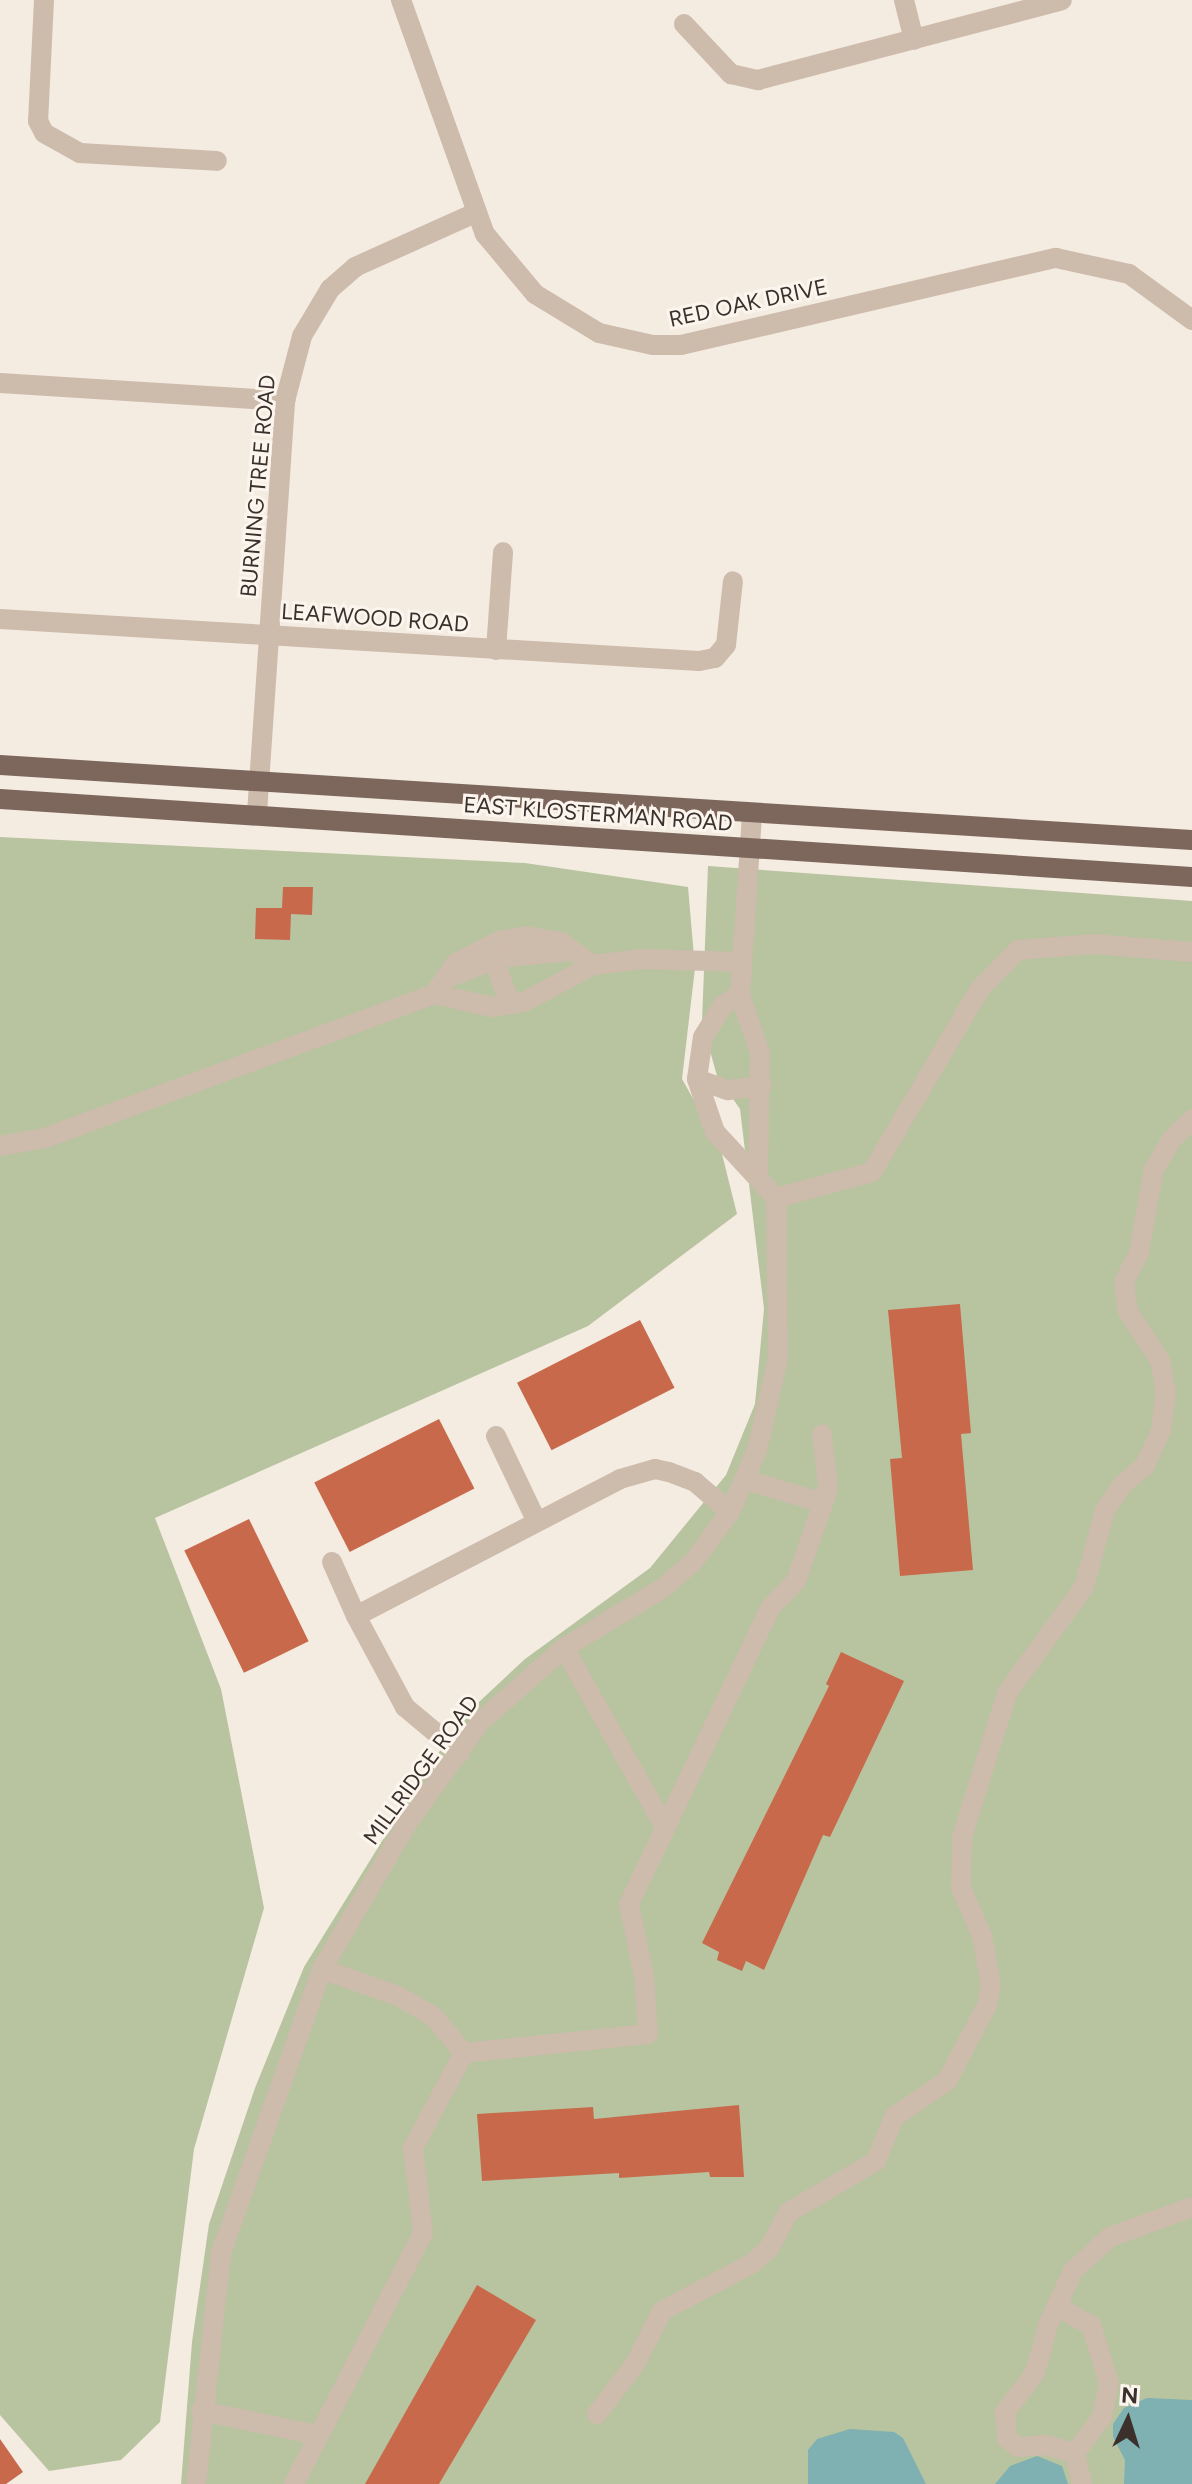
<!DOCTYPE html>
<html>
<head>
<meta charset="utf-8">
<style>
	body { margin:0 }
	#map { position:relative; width:1192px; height:2484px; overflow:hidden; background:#f4ebe1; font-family:Figtree,sans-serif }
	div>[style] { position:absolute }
	.green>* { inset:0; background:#b8c4a0 }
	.water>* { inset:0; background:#7fb0b2 }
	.building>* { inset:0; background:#c8694b; transform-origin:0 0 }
	.minor>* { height:20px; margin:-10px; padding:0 10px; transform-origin:10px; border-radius:10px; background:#cdbbac }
	.major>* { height:20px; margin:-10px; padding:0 10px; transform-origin:10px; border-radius:10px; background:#7d675c }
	span { translate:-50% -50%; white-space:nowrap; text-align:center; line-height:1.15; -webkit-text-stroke:6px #fbf5ee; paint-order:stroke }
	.street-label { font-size:22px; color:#3b302b }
	.north { position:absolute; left:1088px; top:2380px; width:80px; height:80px; -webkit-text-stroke:6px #fbf5ee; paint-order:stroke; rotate:4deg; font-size:22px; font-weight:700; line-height:32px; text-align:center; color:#3b302b }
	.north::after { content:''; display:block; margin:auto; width:28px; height:36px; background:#3b302b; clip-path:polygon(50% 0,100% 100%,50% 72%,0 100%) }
</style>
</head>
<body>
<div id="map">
	<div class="green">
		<i style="clip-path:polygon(0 837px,525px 863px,688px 887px,695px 968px,682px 1079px,720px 1146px,737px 1214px,588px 1326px,155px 1518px,221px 1689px,264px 1908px,194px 2149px,160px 2422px,121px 2460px,49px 2471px,0 2415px)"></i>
		<i style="clip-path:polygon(708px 866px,1192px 901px,1192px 2484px,181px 2484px,192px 2342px,209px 2224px,255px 2088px,304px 1967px,431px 1762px,480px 1701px,525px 1659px,650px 1568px,726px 1475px,755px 1404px,764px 1309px,740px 1109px,717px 1076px,702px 1022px)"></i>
	</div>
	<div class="water">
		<i style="clip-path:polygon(1147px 2398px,1192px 2400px,1192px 2484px,1124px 2484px,1125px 2460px,1113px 2437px,1113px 2424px,1124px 2408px)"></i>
		<i style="clip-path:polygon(850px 2429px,894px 2432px,903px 2438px,926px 2484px,808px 2484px,808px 2450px,817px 2439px)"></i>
		<i style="clip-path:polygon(1037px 2456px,1062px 2466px,1068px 2484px,995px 2484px,1010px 2466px)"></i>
	</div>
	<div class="building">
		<i style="clip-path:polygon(283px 887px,313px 887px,312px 915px,291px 914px,290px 940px,255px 939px,256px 908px,282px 908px)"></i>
		<i style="clip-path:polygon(960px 1304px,971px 1433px,961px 1434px,973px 1570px,900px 1576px,890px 1459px,902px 1458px,888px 1310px)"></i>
		<i style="left:640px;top:1320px;width:76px;height:138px;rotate:63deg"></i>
		<i style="left:439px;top:1419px;width:78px;height:140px;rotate:63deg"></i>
		<i style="left:249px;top:1519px;width:136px;height:72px;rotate:64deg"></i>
		<i style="clip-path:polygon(841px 1652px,904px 1681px,830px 1837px,823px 1835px,764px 1970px,746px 1961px,742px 1971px,717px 1960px,719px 1952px,702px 1943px,829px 1686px,826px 1684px)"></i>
		<i style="clip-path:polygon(739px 2105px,744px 2177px,710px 2177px,709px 2172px,619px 2178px,619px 2173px,482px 2181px,477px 2114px,593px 2107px,594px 2119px)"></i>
		<i style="clip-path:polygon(477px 2285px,536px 2320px,439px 2484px,365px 2484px)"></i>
		<i style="clip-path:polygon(0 2439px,23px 2472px,6px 2484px,0 2484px)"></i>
	</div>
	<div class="minor">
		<i style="left:44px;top:0;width:121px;rotate:92.8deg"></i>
		<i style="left:38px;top:121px;width:13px;rotate:63deg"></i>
		<i style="left:44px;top:133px;width:41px;rotate:29.1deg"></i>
		<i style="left:80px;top:153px;width:137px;rotate:3.3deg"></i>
		<i style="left:401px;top:0;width:249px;rotate:70.3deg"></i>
		<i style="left:485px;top:234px;width:78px;rotate:50.2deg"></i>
		<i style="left:535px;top:294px;width:75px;rotate:31.4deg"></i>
		<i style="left:599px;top:333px;width:55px;rotate:12.5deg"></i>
		<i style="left:653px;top:345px;width:28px"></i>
		<i style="left:681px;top:345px;width:385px;rotate:-13.1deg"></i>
		<i style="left:1056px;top:258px;width:75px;rotate:12.4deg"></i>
		<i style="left:1129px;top:274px;width:78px;rotate:36.1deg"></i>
		<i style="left:904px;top:0;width:41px;rotate:76deg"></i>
		<i style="left:684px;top:24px;width:69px;rotate:46.8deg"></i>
		<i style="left:731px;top:74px;width:28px;rotate:13deg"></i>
		<i style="left:758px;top:80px;width:314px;rotate:-14.7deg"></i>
		<i style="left:0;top:383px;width:286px;rotate:3.6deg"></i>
		<i style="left:0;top:619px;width:700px;rotate:3.44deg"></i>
		<i style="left:699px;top:661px;width:16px;rotate:-11deg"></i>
		<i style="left:715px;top:658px;width:17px;rotate:-50deg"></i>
		<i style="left:726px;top:645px;width:64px;rotate:-83.8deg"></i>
		<i style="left:496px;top:650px;width:98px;rotate:-85.9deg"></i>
		<i style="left:257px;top:813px;width:413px;rotate:-86.1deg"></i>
		<i style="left:285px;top:401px;width:67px;rotate:-75.3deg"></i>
		<i style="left:302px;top:336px;width:55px;rotate:-59.2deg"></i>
		<i style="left:330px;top:289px;width:33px;rotate:-41deg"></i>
		<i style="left:355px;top:267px;width:132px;rotate:-24.2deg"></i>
		<i style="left:752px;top:815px;width:180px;rotate:93.8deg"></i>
		<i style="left:740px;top:995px;width:61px;rotate:71deg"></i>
		<i style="left:760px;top:1053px;width:123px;rotate:90.9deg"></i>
		<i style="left:499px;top:945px;width:27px;rotate:92deg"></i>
		<i style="left:498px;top:972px;width:35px;rotate:68deg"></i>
		<i style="left:450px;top:977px;width:52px;rotate:-21.6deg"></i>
		<i style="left:498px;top:958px;width:72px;rotate:-5.6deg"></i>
		<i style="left:434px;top:994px;width:59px;rotate:12.6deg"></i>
		<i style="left:492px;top:1007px;width:32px;rotate:-9deg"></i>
		<i style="left:524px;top:1002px;width:78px;rotate:-28.2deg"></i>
		<i style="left:593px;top:965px;width:49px;rotate:-7deg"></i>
		<i style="left:642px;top:959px;width:99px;rotate:1.7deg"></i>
		<i style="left:697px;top:1079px;width:33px;rotate:20deg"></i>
		<i style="left:728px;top:1090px;width:34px;rotate:-7deg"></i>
		<i style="left:0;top:1146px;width:46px;rotate:-10.1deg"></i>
		<i style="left:45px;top:1138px;width:415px;rotate:-20.3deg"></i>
		<i style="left:434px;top:994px;width:38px;rotate:-55deg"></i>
		<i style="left:456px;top:963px;width:48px;rotate:-27.1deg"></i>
		<i style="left:499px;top:941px;width:27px;rotate:-10deg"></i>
		<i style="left:526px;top:936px;width:36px;rotate:10deg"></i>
		<i style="left:561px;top:942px;width:39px;rotate:36deg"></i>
		<i style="left:776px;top:1198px;width:99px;rotate:-15.2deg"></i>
		<i style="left:872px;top:1172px;width:211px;rotate:-59.5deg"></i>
		<i style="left:979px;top:990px;width:56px;rotate:-45.7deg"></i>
		<i style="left:1018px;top:950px;width:76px;rotate:-4.5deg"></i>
		<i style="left:1094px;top:944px;width:98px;rotate:4.7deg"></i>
		<i style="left:496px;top:1436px;width:95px;rotate:64.5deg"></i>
		<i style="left:746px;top:1480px;width:80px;rotate:16.6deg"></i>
		<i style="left:823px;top:1503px;width:17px;rotate:-73deg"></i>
		<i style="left:828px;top:1487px;width:53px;rotate:-96.5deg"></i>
		<i style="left:332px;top:1562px;width:59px;rotate:66deg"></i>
		<i style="left:564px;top:1648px;width:202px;rotate:60.6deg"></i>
		<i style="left:460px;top:1753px;width:72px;rotate:-140.1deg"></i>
		<i style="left:405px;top:1707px;width:103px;rotate:-118.3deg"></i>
		<i style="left:356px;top:1616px;width:297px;rotate:-27.4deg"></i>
		<i style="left:620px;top:1479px;width:36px;rotate:-16deg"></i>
		<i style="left:655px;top:1469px;width:14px;rotate:12deg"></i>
		<i style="left:669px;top:1472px;width:28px;rotate:21deg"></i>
		<i style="left:695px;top:1482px;width:46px;rotate:40.6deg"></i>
		<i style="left:322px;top:1969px;width:81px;rotate:19.6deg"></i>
		<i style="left:398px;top:1996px;width:40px;rotate:29.7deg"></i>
		<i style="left:433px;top:2016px;width:48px;rotate:50deg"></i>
		<i style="left:464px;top:2053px;width:185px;rotate:-5.9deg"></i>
		<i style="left:648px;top:2034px;width:58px;rotate:-93.9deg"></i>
		<i style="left:644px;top:1976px;width:74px;rotate:-101.8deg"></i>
		<i style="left:629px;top:1904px;width:328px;rotate:-64.5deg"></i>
		<i style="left:770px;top:1608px;width:37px;rotate:-46deg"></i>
		<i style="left:796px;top:1581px;width:83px;rotate:-70.9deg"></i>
		<i style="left:1058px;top:2307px;width:38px;rotate:29deg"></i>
		<i style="left:1091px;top:2325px;width:61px;rotate:72.8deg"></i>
		<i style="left:1109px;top:2383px;width:35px;rotate:102deg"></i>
		<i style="left:1102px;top:2417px;width:45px;rotate:126.9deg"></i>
		<i style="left:201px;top:2411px;width:119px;rotate:11.6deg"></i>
		<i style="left:597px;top:2414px;width:63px;rotate:-52.8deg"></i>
		<i style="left:635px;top:2364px;width:59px;rotate:-63deg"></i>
		<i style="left:662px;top:2311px;width:103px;rotate:-27.8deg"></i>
		<i style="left:753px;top:2263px;width:23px;rotate:-43deg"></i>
		<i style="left:770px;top:2247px;width:40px;rotate:-62deg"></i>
		<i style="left:789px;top:2212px;width:101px;rotate:-30.4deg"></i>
		<i style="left:876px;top:2161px;width:48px;rotate:-67.8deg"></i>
		<i style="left:894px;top:2117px;width:64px;rotate:-34.2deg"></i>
		<i style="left:947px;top:2081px;width:88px;rotate:-62.3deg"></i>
		<i style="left:988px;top:2003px;width:18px;rotate:-81deg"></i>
		<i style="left:991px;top:1985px;width:50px;rotate:-100.4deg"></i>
		<i style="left:982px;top:1936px;width:52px;rotate:-113.6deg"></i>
		<i style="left:961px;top:1888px;width:51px;rotate:-88.9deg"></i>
		<i style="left:962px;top:1837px;width:151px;rotate:-72.6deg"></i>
		<i style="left:1007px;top:1693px;width:131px;rotate:-54deg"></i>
		<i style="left:1084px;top:1587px;width:80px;rotate:-74.7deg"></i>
		<i style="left:1105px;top:1510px;width:33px;rotate:-55deg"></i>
		<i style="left:1124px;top:1483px;width:26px;rotate:-39deg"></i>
		<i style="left:1144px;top:1467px;width:40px;rotate:-65deg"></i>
		<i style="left:1161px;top:1431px;width:40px;rotate:-82.9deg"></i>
		<i style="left:1166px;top:1391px;width:31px;rotate:-101deg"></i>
		<i style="left:1160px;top:1361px;width:59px;rotate:-122.6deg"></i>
		<i style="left:1128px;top:1311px;width:29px;rotate:-98deg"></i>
		<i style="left:1124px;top:1282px;width:34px;rotate:-63deg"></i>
		<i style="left:1139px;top:1252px;width:84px;rotate:-79.8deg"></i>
		<i style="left:1154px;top:1169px;width:35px;rotate:-59deg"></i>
		<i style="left:1172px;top:1139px;width:28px;rotate:-44deg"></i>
		<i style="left:196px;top:2484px;width:232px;rotate:-83.8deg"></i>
		<i style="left:221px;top:2253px;width:301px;rotate:-70.4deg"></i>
		<i style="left:322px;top:1969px;width:170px;rotate:-59.7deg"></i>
		<i style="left:408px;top:1822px;width:123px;rotate:-54.2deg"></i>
		<i style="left:480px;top:1722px;width:112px;rotate:-41.4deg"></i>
		<i style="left:564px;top:1648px;width:116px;rotate:-31.2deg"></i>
		<i style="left:663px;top:1588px;width:40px;rotate:-41deg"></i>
		<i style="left:693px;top:1562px;width:62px;rotate:-53.5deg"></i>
		<i style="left:730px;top:1512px;width:68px;rotate:-66.5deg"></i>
		<i style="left:757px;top:1450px;width:93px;rotate:-77deg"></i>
		<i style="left:778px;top:1359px;width:161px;rotate:-90.7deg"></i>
		<i style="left:776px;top:1198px;width:90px;rotate:-132.7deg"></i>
		<i style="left:715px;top:1132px;width:56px;rotate:-108.8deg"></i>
		<i style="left:697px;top:1079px;width:42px;rotate:-81.9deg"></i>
		<i style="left:703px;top:1037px;width:38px;rotate:-58deg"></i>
		<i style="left:723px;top:1005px;width:20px;rotate:-30deg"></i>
		<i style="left:294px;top:2484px;width:282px;rotate:-62.8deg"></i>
		<i style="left:423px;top:2233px;width:86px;rotate:-96.7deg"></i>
		<i style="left:413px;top:2148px;width:108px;rotate:-61.8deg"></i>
		<i style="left:1082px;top:2484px;width:32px;rotate:-103deg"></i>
		<i style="left:1075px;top:2453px;width:31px;rotate:-165deg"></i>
		<i style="left:1045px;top:2445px;width:27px;rotate:176deg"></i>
		<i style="left:1018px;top:2447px;width:14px;rotate:-141deg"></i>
		<i style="left:1007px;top:2438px;width:26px;rotate:-94deg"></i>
		<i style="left:1005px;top:2412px;width:49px;rotate:-52.4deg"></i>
		<i style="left:1035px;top:2373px;width:50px;rotate:-74.8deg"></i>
		<i style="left:1048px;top:2325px;width:60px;rotate:-65.2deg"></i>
		<i style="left:1073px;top:2271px;width:50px;rotate:-42.6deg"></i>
		<i style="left:1110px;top:2237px;width:87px;rotate:-20.1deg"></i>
	</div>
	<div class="major">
		<i style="left:0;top:765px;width:1194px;rotate:3.6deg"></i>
		<i style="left:0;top:799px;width:1195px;rotate:3.74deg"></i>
	</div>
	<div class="street-label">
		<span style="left:748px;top:303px;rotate:-12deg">RED OAK DRIVE</span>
		<span style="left:258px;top:486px;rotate:-85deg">BURNING TREE ROAD</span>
		<span style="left:375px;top:618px;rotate:4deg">LEAFWOOD ROAD</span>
		<span style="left:598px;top:814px;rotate:4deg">EAST KLOSTERMAN ROAD</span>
		<span style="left:421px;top:1770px;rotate:-54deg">MILLRIDGE ROAD</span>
	</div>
	<div class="north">N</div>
</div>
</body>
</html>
